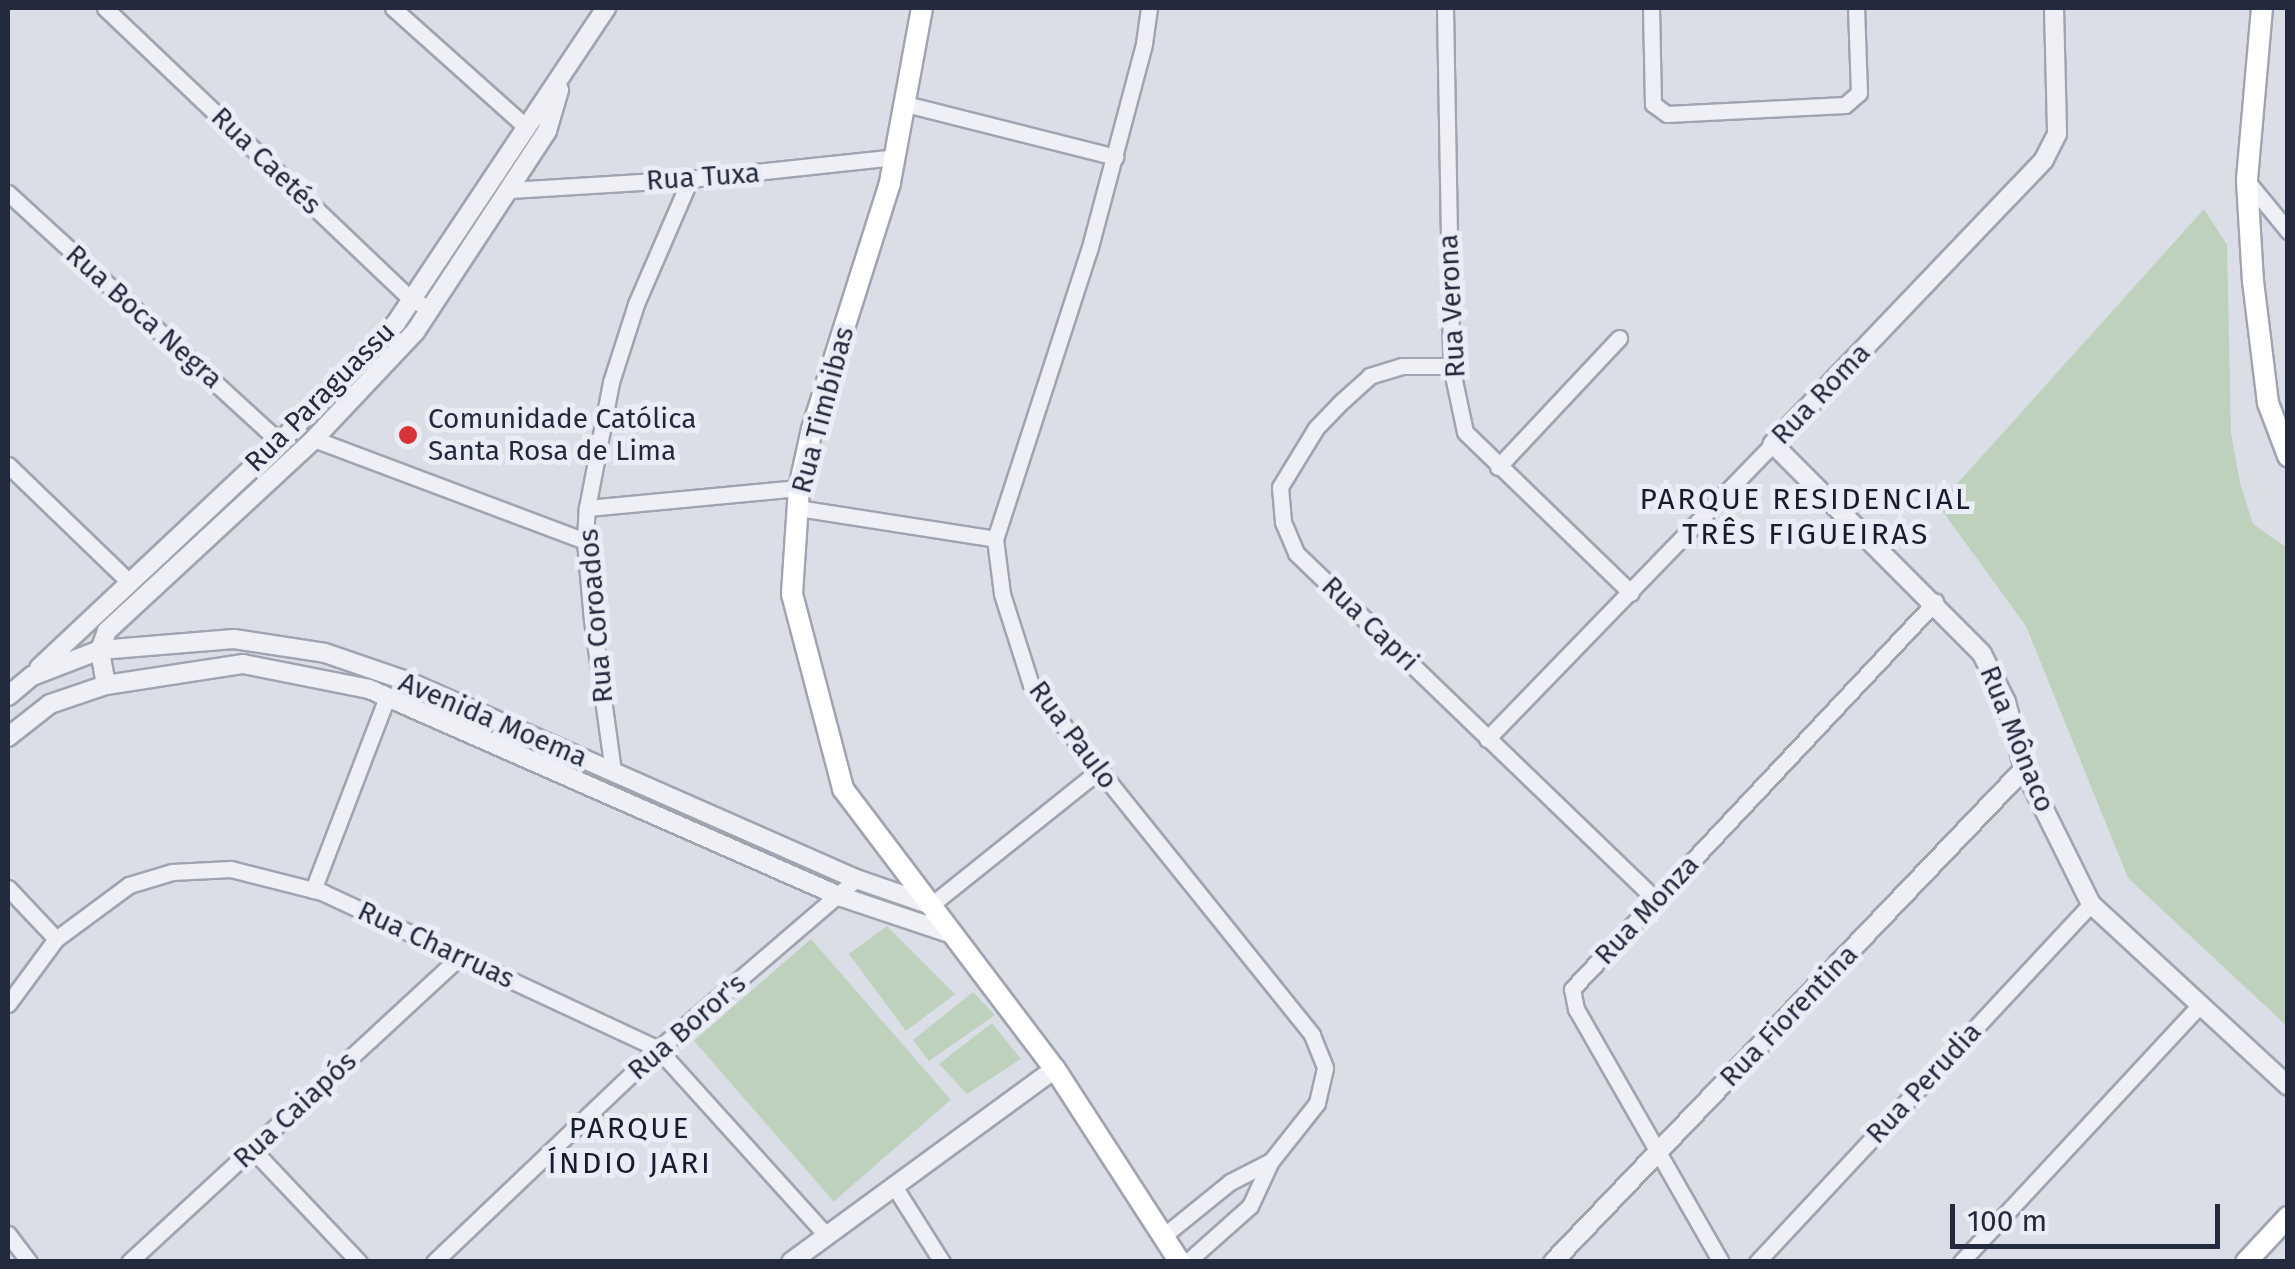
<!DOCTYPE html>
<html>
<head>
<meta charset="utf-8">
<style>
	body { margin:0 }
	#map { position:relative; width:2295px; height:1269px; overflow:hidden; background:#dbdee7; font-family:"Fira Sans",sans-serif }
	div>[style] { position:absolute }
	.green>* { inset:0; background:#bed1bc; transform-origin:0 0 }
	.roads { filter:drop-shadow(2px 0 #a0a4b1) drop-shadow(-2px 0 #a0a4b1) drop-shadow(0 2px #a0a4b1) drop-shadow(0 -2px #a0a4b1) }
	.minor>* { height:15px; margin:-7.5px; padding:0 7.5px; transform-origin:7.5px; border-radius:7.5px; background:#eef0f5 }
	.tertiary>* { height:18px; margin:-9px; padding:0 9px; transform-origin:9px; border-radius:9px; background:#eef0f5 }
	.secondary>* { height:20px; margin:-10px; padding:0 10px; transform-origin:10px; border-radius:10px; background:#fff }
	.dots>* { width:28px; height:28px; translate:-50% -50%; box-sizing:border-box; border:5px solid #eaedf5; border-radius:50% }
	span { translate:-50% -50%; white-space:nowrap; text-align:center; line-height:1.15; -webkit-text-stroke:10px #eaedf5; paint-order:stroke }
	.street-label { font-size:28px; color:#242a3e }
	.poi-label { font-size:28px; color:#242a3e }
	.left { translate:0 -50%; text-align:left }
	.neighbourhood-label { font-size:30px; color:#171c2e; letter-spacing:2.5px }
	.frame { position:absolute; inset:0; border:10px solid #242a3e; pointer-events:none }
	.scale { position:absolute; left:1950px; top:1204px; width:270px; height:45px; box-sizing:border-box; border:5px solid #242a3e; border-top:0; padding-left:12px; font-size:30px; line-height:35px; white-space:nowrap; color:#242a3e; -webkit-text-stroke:8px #eaedf5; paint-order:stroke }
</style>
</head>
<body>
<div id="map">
	<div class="green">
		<i style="clip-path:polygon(2204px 209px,2227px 245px,2231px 433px,2240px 483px,2253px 524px,2287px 548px,2287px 1026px,2128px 878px,2026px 626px,1938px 505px)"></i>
		<i style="clip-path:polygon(887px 926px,955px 994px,906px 1031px,849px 954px)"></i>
		<i style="left:811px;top:939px;width:213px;height:155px;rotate:49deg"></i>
		<i style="clip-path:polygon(973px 992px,995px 1015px,929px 1061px,913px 1040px)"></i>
		<i style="clip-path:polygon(992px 1023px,1021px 1059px,967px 1094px,939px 1064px)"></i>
	</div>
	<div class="roads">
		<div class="minor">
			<i style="left:105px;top:8px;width:424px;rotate:43.6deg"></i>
			<i style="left:412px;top:300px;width:21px;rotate:25deg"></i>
			<i style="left:393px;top:8px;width:176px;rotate:41.8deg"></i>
			<i style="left:1149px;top:8px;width:36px;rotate:98deg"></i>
			<i style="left:1144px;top:44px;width:213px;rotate:104.9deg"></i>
			<i style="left:1089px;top:250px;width:304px;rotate:108deg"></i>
			<i style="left:995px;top:539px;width:55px;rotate:82.7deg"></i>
			<i style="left:1002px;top:594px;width:96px;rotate:72.3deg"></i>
			<i style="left:1031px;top:685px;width:449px;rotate:51.2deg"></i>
			<i style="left:1312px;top:1035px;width:35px;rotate:68deg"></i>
			<i style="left:1325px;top:1068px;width:36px;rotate:103deg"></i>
			<i style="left:1317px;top:1103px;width:74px;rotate:128.4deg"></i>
			<i style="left:1271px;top:1161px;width:46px;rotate:152.9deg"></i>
			<i style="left:1230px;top:1182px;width:87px;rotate:141deg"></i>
			<i style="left:1445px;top:8px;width:358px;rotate:89deg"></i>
			<i style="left:1451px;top:366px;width:67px;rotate:78deg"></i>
			<i style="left:1465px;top:432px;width:231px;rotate:44.1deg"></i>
			<i style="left:1651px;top:8px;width:96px;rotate:88.8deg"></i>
			<i style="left:1653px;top:104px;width:17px;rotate:36deg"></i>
			<i style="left:1667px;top:114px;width:178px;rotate:-2.9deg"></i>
			<i style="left:1845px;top:105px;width:18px;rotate:-41deg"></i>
			<i style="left:1859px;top:93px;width:85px;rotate:-92deg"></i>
			<i style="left:906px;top:104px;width:216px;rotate:14.2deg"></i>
			<i style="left:2247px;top:181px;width:65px;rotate:50.6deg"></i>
			<i style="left:510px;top:190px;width:180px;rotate:-3.5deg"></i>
			<i style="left:690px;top:179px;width:206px;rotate:-6.1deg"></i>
			<i style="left:8px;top:193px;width:369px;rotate:42.5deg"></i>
			<i style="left:1451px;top:366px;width:49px;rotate:180deg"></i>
			<i style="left:1402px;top:366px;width:34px;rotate:163deg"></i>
			<i style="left:1370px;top:376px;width:38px;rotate:138deg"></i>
			<i style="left:1342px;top:401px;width:37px;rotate:134deg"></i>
			<i style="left:1316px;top:428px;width:69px;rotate:121.4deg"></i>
			<i style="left:1280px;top:487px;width:35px;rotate:85deg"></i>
			<i style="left:1283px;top:522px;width:34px;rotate:67deg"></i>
			<i style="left:1296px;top:553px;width:500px;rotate:43.95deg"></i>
			<i style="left:314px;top:439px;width:290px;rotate:20.6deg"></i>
			<i style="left:8px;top:465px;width:167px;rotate:44deg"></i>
			<i style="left:1498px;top:467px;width:177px;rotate:-46.8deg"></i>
			<i style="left:587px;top:508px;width:213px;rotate:-5.4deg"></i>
			<i style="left:798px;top:508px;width:199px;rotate:8.9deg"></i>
			<i style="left:1487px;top:739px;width:411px;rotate:-45.9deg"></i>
			<i style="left:613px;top:771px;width:152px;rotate:-97.9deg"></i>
			<i style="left:592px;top:620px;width:79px;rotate:-95.1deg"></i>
			<i style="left:585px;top:541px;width:33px;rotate:-87deg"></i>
			<i style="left:587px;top:508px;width:128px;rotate:-79.2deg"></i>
			<i style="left:611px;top:382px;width:82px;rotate:-72.2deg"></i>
			<i style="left:636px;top:304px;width:136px;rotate:-66.6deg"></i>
			<i style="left:8px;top:888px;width:70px;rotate:46.7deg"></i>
			<i style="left:313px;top:890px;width:207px;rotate:-69deg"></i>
			<i style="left:931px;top:905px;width:213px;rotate:-38.7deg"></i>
			<i style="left:8px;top:1004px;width:81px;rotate:-53.6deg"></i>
			<i style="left:56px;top:939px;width:91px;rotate:-36.5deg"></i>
			<i style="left:129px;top:885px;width:45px;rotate:-16.8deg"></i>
			<i style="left:172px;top:872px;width:59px;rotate:-2.9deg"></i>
			<i style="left:231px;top:869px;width:94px;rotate:14.2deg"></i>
			<i style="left:322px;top:892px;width:371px;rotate:25deg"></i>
			<i style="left:658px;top:1049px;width:251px;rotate:47.9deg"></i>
			<i style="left:253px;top:1150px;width:154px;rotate:46.6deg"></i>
			<i style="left:894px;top:1186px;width:90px;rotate:57.7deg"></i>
			<i style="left:8px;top:1234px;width:35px;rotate:53deg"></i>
			<i style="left:129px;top:1262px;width:450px;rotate:-42.7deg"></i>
			<i style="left:434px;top:1262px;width:309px;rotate:-43.6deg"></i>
			<i style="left:658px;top:1049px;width:261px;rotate:-40.6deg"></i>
			<i style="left:1187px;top:1262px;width:84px;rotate:-41.6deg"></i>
			<i style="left:1250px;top:1206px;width:50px;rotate:-65deg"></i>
			<i style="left:1721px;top:1262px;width:292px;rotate:-119.8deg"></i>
			<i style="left:1576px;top:1009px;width:20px;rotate:-101deg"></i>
			<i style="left:1572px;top:989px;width:531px;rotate:-46.83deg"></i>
			<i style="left:1757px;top:1262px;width:490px;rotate:-47deg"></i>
			<i style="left:1961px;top:1262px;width:350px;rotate:-47.1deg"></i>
		</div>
		<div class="tertiary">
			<i style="left:2054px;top:8px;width:126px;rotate:88.6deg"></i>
			<i style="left:2057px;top:134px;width:29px;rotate:117deg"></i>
			<i style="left:2044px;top:160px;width:393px;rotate:133.7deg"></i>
			<i style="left:1773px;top:444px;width:296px;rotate:45.1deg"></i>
			<i style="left:1982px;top:654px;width:54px;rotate:63.4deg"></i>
			<i style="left:2006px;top:702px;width:69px;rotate:75deg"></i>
			<i style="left:2024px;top:769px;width:151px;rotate:63.6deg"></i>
			<i style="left:2091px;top:904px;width:268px;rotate:42.7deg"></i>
			<i style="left:39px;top:668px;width:330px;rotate:-43.2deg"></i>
			<i style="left:280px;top:442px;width:166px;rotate:-45.7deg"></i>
			<i style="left:396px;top:323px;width:379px;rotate:-56.3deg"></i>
			<i style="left:106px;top:685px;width:36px;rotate:-100deg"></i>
			<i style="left:100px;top:650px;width:20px;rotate:-70deg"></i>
			<i style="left:107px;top:631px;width:282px;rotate:-42.8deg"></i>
			<i style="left:314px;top:439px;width:147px;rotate:-46.7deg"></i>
			<i style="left:415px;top:332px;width:240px;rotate:-56.7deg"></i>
			<i style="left:547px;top:131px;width:43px;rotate:-73.7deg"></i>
			<i style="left:8px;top:696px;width:31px;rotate:-40deg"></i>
			<i style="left:32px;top:676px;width:73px;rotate:-20.9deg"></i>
			<i style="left:100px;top:650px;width:134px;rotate:-4.7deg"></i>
			<i style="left:234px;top:639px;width:92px;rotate:8.7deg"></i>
			<i style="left:325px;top:653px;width:87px;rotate:18.9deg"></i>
			<i style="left:407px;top:681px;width:491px;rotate:23.8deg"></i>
			<i style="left:856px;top:879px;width:79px;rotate:19.1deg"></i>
			<i style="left:8px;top:737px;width:53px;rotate:-38.2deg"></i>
			<i style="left:50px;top:704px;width:59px;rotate:-18.7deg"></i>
			<i style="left:106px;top:685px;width:139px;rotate:-8.7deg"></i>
			<i style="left:243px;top:664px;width:128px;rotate:11.2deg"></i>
			<i style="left:369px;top:689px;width:514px;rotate:23.77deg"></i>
			<i style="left:839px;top:896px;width:119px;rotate:18.6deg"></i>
			<i style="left:791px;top:1262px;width:327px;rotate:-36.2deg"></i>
			<i style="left:1553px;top:1262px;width:682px;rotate:-46.31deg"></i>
		</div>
		<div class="secondary">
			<i style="left:922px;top:8px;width:178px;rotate:100.4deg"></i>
			<i style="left:890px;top:183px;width:258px;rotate:107.6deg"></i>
			<i style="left:812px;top:429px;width:60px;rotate:102.4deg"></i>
			<i style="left:799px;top:488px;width:106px;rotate:93.8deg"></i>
			<i style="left:792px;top:594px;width:202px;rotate:75.3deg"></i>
			<i style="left:843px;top:789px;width:351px;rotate:52.9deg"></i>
			<i style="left:1055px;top:1069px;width:230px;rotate:57.1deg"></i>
			<i style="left:2262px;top:8px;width:174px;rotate:95deg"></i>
			<i style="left:2247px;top:181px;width:100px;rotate:86.6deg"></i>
			<i style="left:2253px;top:281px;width:123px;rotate:83deg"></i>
			<i style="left:2268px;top:403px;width:57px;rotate:69.3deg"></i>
			<i style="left:2246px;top:1262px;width:62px;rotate:-47deg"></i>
		</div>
	</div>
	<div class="dots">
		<i style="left:408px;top:435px;background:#d83437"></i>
	</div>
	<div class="street-label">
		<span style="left:266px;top:161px;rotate:44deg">Rua Caetés</span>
		<span style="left:703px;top:177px;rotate:-4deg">Rua Tuxa</span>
		<span style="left:1452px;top:306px;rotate:-93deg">Rua Verona</span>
		<span style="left:144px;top:317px;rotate:42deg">Rua Boca Negra</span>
		<span style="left:1821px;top:394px;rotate:-46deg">Rua Roma</span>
		<span style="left:320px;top:397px;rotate:-45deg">Rua Paraguassu</span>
		<span style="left:823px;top:410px;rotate:-75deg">Rua Timbibas</span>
		<span style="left:596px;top:616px;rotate:-95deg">Rua Coroados</span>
		<span style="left:1370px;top:624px;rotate:44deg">Rua Capri</span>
		<span style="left:493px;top:720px;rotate:23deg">Avenida Moema</span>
		<span style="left:1073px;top:735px;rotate:53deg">Rua Paulo</span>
		<span style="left:2017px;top:739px;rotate:68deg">Rua Mônaco</span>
		<span style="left:1647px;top:910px;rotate:-47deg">Rua Monza</span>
		<span style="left:436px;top:945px;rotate:25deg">Rua Charruas</span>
		<span style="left:1789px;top:1016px;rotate:-46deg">Rua Fiorentina</span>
		<span style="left:687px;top:1027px;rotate:-41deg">Rua Boror's</span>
		<span style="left:1924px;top:1083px;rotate:-47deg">Rua Perudia</span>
		<span style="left:295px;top:1110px;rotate:-43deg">Rua Caiapós</span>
	</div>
	<div class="poi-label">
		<span class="left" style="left:428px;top:435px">Comunidade Católica<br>Santa Rosa de Lima</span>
	</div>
	<div class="neighbourhood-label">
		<span style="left:1806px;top:516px">PARQUE RESIDENCIAL<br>TRÊS FIGUEIRAS</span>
		<span style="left:630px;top:1145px">PARQUE<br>ÍNDIO JARI</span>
	</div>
	<div class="frame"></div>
	<div class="scale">100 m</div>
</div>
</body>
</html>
